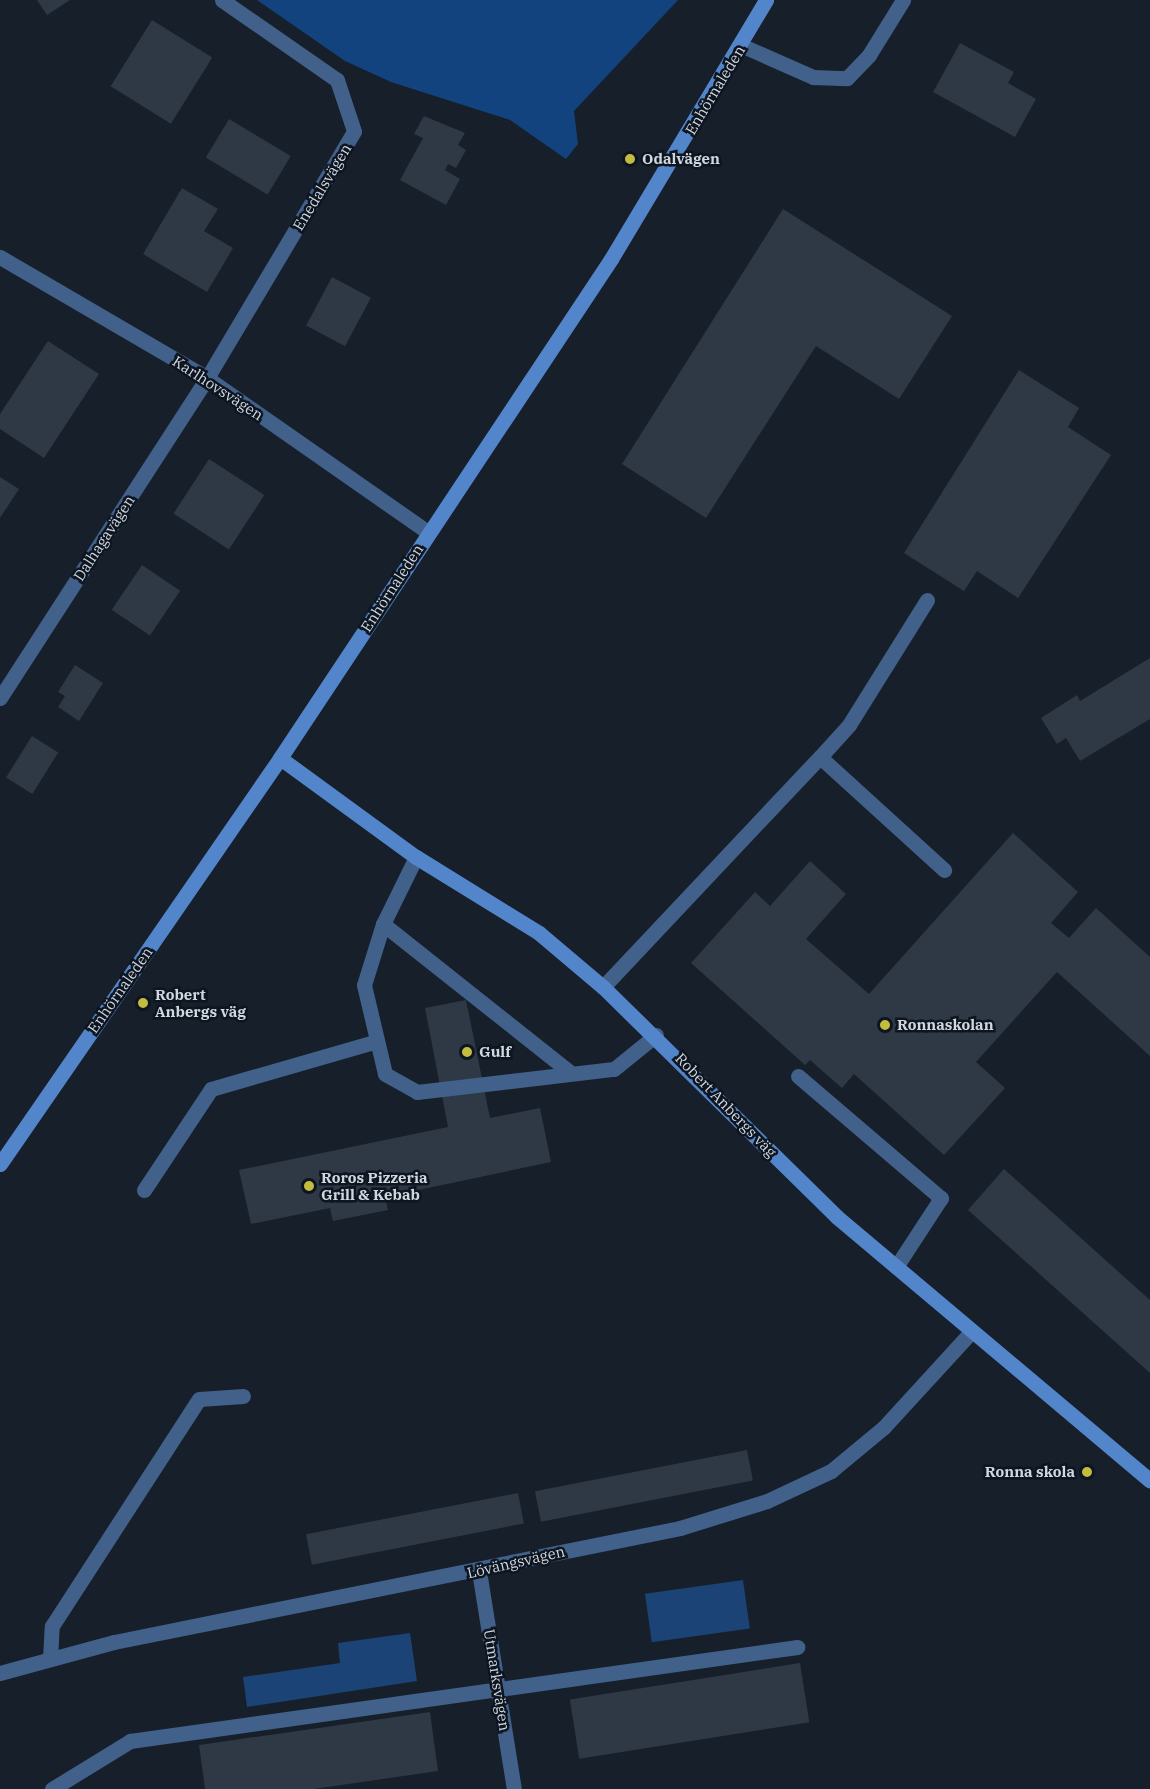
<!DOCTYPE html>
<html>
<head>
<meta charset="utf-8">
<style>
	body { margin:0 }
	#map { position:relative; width:1150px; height:1789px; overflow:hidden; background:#161f2a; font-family:"IBM Plex Serif",serif }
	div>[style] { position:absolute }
	.green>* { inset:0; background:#1b4376; transform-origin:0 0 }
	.forest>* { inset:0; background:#13437e }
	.building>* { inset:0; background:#2f3845; transform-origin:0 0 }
	.lane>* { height:15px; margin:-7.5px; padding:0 7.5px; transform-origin:7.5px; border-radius:7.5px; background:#41608a }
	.street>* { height:15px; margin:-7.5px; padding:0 7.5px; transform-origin:7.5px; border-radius:7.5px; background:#41608a }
	.secondary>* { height:15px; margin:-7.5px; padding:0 7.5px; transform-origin:7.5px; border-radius:7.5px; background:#5285c9 }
	.dots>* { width:16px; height:16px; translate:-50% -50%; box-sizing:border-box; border:3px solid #0d1520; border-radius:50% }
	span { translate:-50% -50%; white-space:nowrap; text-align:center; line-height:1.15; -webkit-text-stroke:5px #0d1520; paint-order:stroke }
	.street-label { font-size:15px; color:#d1d7df }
	.poi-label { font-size:15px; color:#d1d7df; font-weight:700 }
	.left { translate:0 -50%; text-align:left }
	.right { translate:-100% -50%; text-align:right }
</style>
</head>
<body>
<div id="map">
	<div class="green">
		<i style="left:743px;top:1580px;width:49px;height:99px;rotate:82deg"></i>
		<i style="clip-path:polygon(410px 1633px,417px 1681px,247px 1707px,243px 1677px,340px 1663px,338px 1643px)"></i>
	</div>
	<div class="forest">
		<i style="clip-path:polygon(257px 0,678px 0,574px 111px,578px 144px,566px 159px,510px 120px,391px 82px,345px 61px)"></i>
	</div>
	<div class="building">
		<i style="clip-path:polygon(37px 0,70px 0,47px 15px)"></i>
		<i style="left:152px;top:20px;width:71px;height:78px;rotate:32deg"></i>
		<i style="clip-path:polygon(960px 43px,1014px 72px,1008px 83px,1036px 99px,1015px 137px,933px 92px)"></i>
		<i style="clip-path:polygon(424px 116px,465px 133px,458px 145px,466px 150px,456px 168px,448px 164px,445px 170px,460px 179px,446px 205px,400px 180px,423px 138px,414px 134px)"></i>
		<i style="left:229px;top:119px;width:72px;height:45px;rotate:31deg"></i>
		<i style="clip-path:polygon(182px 188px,218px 209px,204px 231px,233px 248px,207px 292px,143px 254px)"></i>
		<i style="clip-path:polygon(783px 209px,952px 316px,899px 399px,816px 346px,706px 518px,622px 464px)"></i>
		<i style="left:332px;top:277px;width:44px;height:55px;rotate:28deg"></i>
		<i style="clip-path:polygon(48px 341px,99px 374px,44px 458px,0 429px,0 414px)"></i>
		<i style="clip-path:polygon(1019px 370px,1079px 408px,1068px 427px,1111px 455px,1018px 598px,977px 571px,964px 591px,904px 553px)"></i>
		<i style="left:209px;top:459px;width:66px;height:65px;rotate:33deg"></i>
		<i style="clip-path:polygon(0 477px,19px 489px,0 518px)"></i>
		<i style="left:142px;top:565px;width:46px;height:54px;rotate:34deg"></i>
		<i style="clip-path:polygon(1150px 658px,1150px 719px,1080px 761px,1066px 738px,1057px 744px,1041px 718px,1077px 695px,1080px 701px)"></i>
		<i style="clip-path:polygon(75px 665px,103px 683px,79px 721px,58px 707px,65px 696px,58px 692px)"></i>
		<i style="left:32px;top:736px;width:31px;height:49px;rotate:32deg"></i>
		<i style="clip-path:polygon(1013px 833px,1078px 892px,1051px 923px,1069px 938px,1096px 908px,1150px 957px,1150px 1056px,1057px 972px,976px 1062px,1005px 1088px,944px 1155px,854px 1074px,842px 1088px,810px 1060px,805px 1065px,691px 963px,755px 892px,770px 906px,810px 861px,846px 894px,806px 939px,869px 994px)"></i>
		<i style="clip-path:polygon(466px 1000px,490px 1118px,540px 1108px,551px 1162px,385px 1197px,388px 1210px,333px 1221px,330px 1208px,251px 1224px,239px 1170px,448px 1127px,425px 1008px)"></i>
		<i style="clip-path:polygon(1004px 1169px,1150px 1300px,1150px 1373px,968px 1210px)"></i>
		<i style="left:747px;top:1450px;width:31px;height:216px;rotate:79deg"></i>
		<i style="left:518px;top:1493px;width:31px;height:216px;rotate:79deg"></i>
		<i style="left:800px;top:1663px;width:60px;height:233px;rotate:81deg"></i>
		<i style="clip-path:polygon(430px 1712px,438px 1771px,314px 1789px,205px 1789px,199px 1745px)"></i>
	</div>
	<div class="lane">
		<i style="left:927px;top:600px;width:147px;rotate:122deg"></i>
		<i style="left:849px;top:725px;width:43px;rotate:132.2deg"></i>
		<i style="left:820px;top:757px;width:168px;rotate:42.3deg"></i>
		<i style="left:416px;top:857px;width:75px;rotate:116.2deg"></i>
		<i style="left:383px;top:924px;width:64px;rotate:107.3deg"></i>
		<i style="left:364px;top:985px;width:91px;rotate:76.7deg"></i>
		<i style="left:385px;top:1074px;width:37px;rotate:29deg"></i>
		<i style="left:417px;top:1092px;width:198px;rotate:-6.7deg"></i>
		<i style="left:614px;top:1069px;width:54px;rotate:-39deg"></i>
		<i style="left:383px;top:924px;width:238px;rotate:38.4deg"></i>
		<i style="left:603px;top:987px;width:316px;rotate:-46.7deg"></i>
		<i style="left:798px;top:1076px;width:188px;rotate:40.5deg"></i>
		<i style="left:941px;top:1198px;width:82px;rotate:123.1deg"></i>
		<i style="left:144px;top:1190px;width:121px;rotate:-56.4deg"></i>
		<i style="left:211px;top:1089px;width:170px;rotate:-16.1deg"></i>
		<i style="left:50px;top:1659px;width:33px;rotate:-87deg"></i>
		<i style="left:52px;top:1626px;width:270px;rotate:-57.1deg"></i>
		<i style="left:199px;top:1399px;width:44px;rotate:-3.9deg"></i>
		<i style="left:52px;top:1789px;width:92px;rotate:-31.6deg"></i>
		<i style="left:130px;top:1741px;width:674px;rotate:-8.02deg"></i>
	</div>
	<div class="street">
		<i style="left:743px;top:46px;width:77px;rotate:23.9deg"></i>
		<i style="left:813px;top:77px;width:34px;rotate:2deg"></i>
		<i style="left:847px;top:78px;width:32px;rotate:-46deg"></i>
		<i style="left:869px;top:55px;width:65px;rotate:-58.3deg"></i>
		<i style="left:0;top:257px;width:240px;rotate:30.3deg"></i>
		<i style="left:207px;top:378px;width:269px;rotate:34.9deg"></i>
		<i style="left:0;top:698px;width:381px;rotate:-57.1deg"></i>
		<i style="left:207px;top:378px;width:287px;rotate:-59.2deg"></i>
		<i style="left:354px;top:131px;width:54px;rotate:-108.4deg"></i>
		<i style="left:337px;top:80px;width:140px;rotate:-145.2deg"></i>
		<i style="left:479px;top:1571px;width:221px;rotate:80.9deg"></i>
		<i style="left:0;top:1673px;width:118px;rotate:-15.2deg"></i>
		<i style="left:114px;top:1642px;width:577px;rotate:-11.39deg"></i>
		<i style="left:680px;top:1528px;width:91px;rotate:-17.2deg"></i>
		<i style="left:767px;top:1501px;width:71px;rotate:-25.1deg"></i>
		<i style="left:831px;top:1471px;width:69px;rotate:-39.7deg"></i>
		<i style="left:884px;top:1427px;width:129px;rotate:-47.5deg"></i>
	</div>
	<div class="secondary">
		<i style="left:280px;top:758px;width:168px;rotate:36.1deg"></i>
		<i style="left:416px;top:857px;width:145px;rotate:31.7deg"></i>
		<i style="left:539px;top:933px;width:84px;rotate:40.2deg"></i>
		<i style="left:603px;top:987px;width:328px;rotate:44.5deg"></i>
		<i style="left:837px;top:1217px;width:409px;rotate:40.1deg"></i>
		<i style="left:0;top:1164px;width:493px;rotate:-55.4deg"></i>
		<i style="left:280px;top:758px;width:599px;rotate:-56.44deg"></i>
		<i style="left:611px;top:259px;width:302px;rotate:-59.1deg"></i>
	</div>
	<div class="dots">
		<i style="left:630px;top:159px;background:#c4bc3e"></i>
		<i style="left:143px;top:1003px;background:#c4bc3e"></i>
		<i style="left:885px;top:1025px;background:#c4bc3e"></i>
		<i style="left:467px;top:1052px;background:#c4bc3e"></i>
		<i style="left:309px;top:1186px;background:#c4bc3e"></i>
		<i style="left:1087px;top:1472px;background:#c4bc3e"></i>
	</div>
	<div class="street-label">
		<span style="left:715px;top:90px;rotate:-59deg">Enhörnaleden</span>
		<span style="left:322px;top:187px;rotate:-59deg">Enedalsvägen</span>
		<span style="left:218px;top:388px;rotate:33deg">Karlhovsvägen</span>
		<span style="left:104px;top:538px;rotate:-57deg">Dalhagavägen</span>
		<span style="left:392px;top:588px;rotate:-57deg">Enhörnaleden</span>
		<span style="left:120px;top:990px;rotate:-55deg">Enhörnaleden</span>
		<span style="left:726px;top:1105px;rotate:46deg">Robert Anbergs väg</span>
		<span style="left:516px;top:1562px;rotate:-13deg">Lövängsvägen</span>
		<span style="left:497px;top:1680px;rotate:81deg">Utmarksvägen</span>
	</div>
	<div class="poi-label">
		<span class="left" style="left:642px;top:159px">Odalvägen</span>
		<span class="left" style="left:155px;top:1003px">Robert<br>Anbergs väg</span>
		<span class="left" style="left:897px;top:1025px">Ronnaskolan</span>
		<span class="left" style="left:479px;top:1052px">Gulf</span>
		<span class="left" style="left:321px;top:1186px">Roros Pizzeria<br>Grill &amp; Kebab</span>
		<span class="right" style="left:1075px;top:1472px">Ronna skola</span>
	</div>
</div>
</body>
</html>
